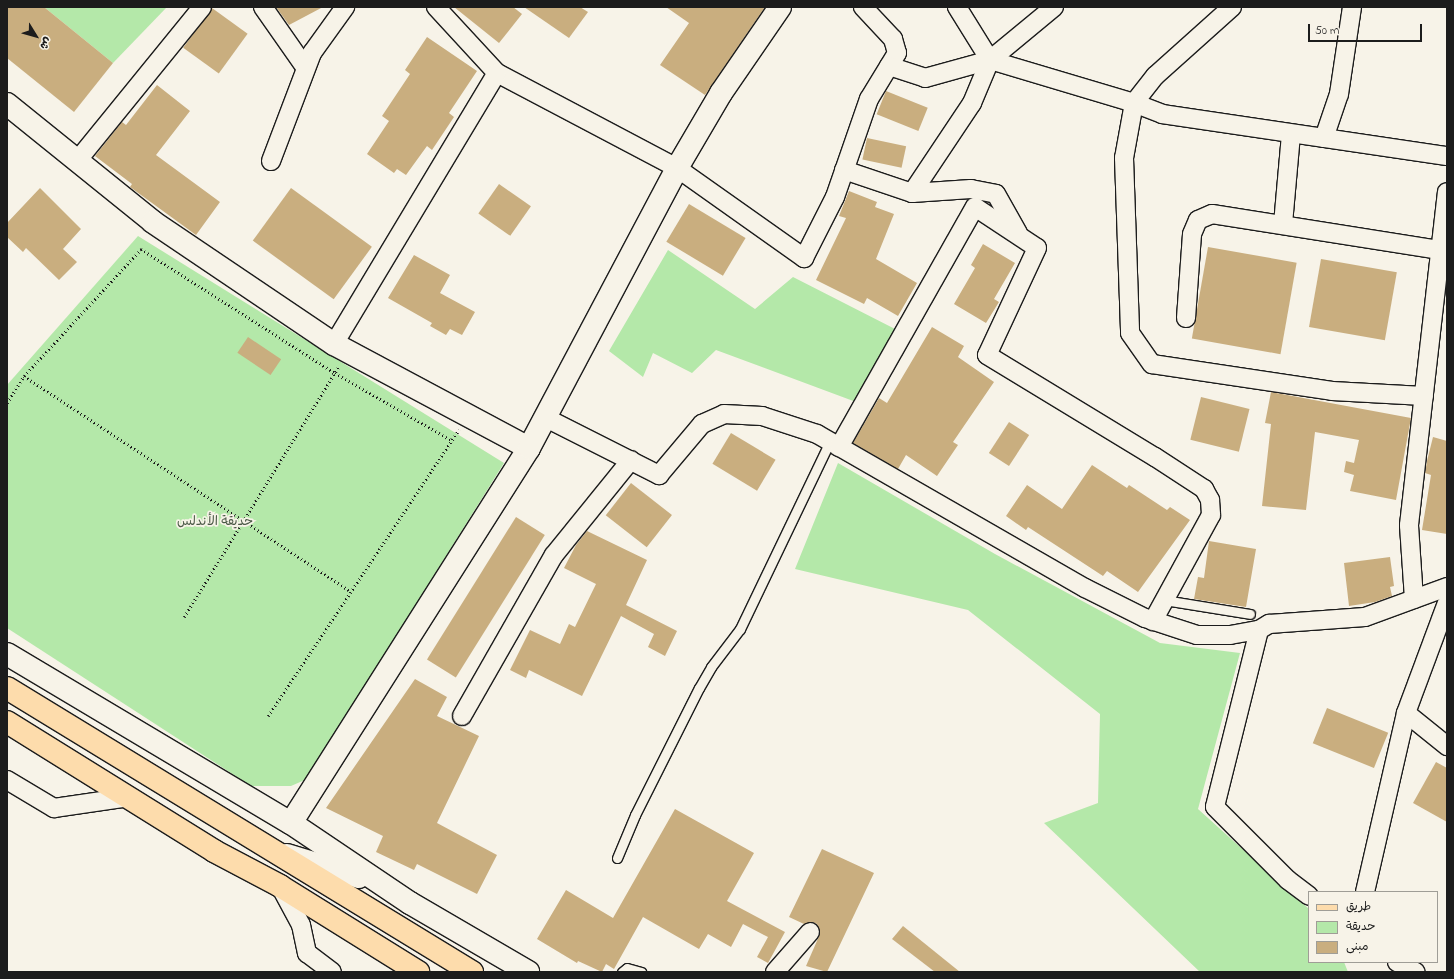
<!DOCTYPE html>
<html>
<head>
<meta charset="utf-8">
<style>
	body { margin:0 }
	#map { position:relative; width:1454px; height:979px; overflow:hidden; background:#f7f3e8; font-family:"Indie Flower","Playpen Sans Arabic",sans-serif }
	div>[style] { position:absolute }
	.green>* { inset:0; background:#b4e8a9 }
	.building>* { inset:0; background:#c9ae7f; transform-origin:0 0 }
	.path>* { height:2.5px; margin-top:-1.25px; transform-origin:0; background:repeating-linear-gradient(90deg,#1c1c1c 0 1px,transparent 0 4px) }
	.roads { filter:drop-shadow(1px 0 #1c1c1c) drop-shadow(-1px 0 #1c1c1c) drop-shadow(0 1px #1c1c1c) drop-shadow(0 -1px #1c1c1c) }
	.lane>* { height:9px; margin:-4.5px; padding:0 4.5px; transform-origin:4.5px; border-radius:4.5px; background:#f7f3e8 }
	.street>* { height:18px; margin:-9px; padding:0 9px; transform-origin:9px; border-radius:9px; background:#f7f3e8 }
	.secondary>* { height:22px; margin:-11px; padding:0 11px; transform-origin:11px; border-radius:11px; background:#f7f3e8 }
	.primary>* { height:22px; margin:-11px; padding:0 11px; transform-origin:11px; border-radius:11px; background:#fddcac }
	span { translate:-50% -50%; white-space:nowrap; text-align:center; line-height:1.15; -webkit-text-stroke:3.5px #f7f3e8; paint-order:stroke }
	.park-label { font-size:13px; color:#4a5946 }
	.frame { position:absolute; inset:0; border:8px solid #1c1c1c; pointer-events:none }
	.legend { position:absolute; left:1308px; top:891px; width:130px; height:72px; box-sizing:border-box; background:#f7f3e8; border:1px solid #9f9d96; margin:0; padding:5px 7px; list-style:none; font-size:12px; color:#1c1c1c }
	.legend li { display:flex; align-items:center; gap:8px; height:20px }
	.legend b { width:20px; border:1px solid #9f9d96 }
	.north { position:absolute; left:16px; top:16px; width:40px; height:40px; -webkit-text-stroke:3px #f7f3e8; paint-order:stroke; rotate:127deg; font-size:11px; font-weight:700; line-height:16px; text-align:center; color:#1c1c1c }
	.north::after { content:''; display:block; margin:auto; width:14px; height:18px; background:#1c1c1c; clip-path:polygon(50% 0,100% 100%,50% 72%,0 100%) }
	.scale { position:absolute; left:1308px; top:24px; width:114px; height:18px; box-sizing:border-box; border:2px solid #1c1c1c; border-top:0; padding-left:5px; font-size:12px; line-height:14px; white-space:nowrap; color:#1c1c1c; -webkit-text-stroke:3px #f7f3e8; paint-order:stroke }
</style>
</head>
<body>
<div id="map">
	<div class="green">
		<i style="clip-path:polygon(44px 7px,167px 7px,113px 63px)"></i>
		<i style="clip-path:polygon(138px 236px,504px 463px,307px 779px,291px 786px,251px 786px,7px 628px,7px 385px)"></i>
		<i style="clip-path:polygon(668px 250px,755px 309px,793px 277px,897px 330px,856px 402px,716px 350px,692px 373px,653px 353px,643px 377px,609px 351px)"></i>
		<i style="clip-path:polygon(838px 463px,995px 554px,1160px 643px,1240px 653px,1198px 809px,1309px 909px,1309px 962px,1344px 962px,1348px 972px,1200px 972px,1044px 823px,1098px 803px,1100px 714px,968px 610px,795px 569px)"></i>
	</div>
	<div class="building">
		<i style="clip-path:polygon(7px 7px,44px 7px,113px 63px,74px 112px,7px 58px)"></i>
		<i style="clip-path:polygon(276px 7px,323px 7px,289px 25px)"></i>
		<i style="clip-path:polygon(454px 7px,513px 7px,522px 14px,499px 43px)"></i>
		<i style="clip-path:polygon(524px 7px,580px 7px,588px 12px,569px 38px)"></i>
		<i style="clip-path:polygon(666px 7px,765px 7px,705px 95px,660px 65px,689px 23px)"></i>
		<i style="left:212px;top:8px;width:44px;height:49px;rotate:36deg"></i>
		<i style="clip-path:polygon(427px 37px,477px 71px,449px 113px,454px 117px,432px 150px,427px 146px,406px 175px,397px 169px,394px 173px,367px 154px,389px 121px,382px 116px,410px 74px,405px 70px)"></i>
		<i style="clip-path:polygon(157px 85px,190px 111px,156px 155px,220px 202px,196px 235px,130px 187px,132px 184px,95px 156px,122px 122px,126px 125px)"></i>
		<i style="left:886px;top:91px;width:45px;height:25px;rotate:22deg"></i>
		<i style="left:867px;top:138px;width:40px;height:22px;rotate:12deg"></i>
		<i style="left:499px;top:184px;width:39px;height:36px;rotate:35deg"></i>
		<i style="clip-path:polygon(40px 188px,81px 229px,63px 249px,77px 262px,59px 280px,26px 248px,23px 252px,7px 237px,7px 223px)"></i>
		<i style="left:291px;top:188px;width:100px;height:65px;rotate:36deg"></i>
		<i style="clip-path:polygon(849px 191px,877px 202px,875px 207px,894px 214px,876px 259px,917px 283px,898px 316px,867px 298px,864px 304px,816px 280px,846px 218px,839px 216px)"></i>
		<i style="left:689px;top:204px;width:66px;height:44px;rotate:31deg"></i>
		<i style="clip-path:polygon(983px 244px,1015px 263px,994px 299px,999px 302px,986px 323px,954px 304px,975px 268px,971px 265px)"></i>
		<i style="left:1208px;top:247px;width:90px;height:93px;rotate:10deg"></i>
		<i style="clip-path:polygon(414px 255px,450px 275px,440px 293px,475px 312px,462px 335px,450px 329px,446px 335px,430px 326px,432px 323px,388px 298px)"></i>
		<i style="left:1321px;top:259px;width:77px;height:69px;rotate:10deg"></i>
		<i style="clip-path:polygon(932px 327px,964px 346px,958px 357px,994px 382px,953px 442px,958px 445px,937px 476px,906px 455px,898px 469px,853px 443px,879px 398px,887px 403px)"></i>
		<i style="left:248px;top:337px;width:40px;height:19px;rotate:34deg"></i>
		<i style="clip-path:polygon(1271px 392px,1411px 418px,1396px 500px,1350px 491px,1354px 475px,1344px 472px,1346px 461px,1354px 463px,1359px 440px,1315px 432px,1306px 510px,1262px 506px,1271px 424px,1265px 423px)"></i>
		<i style="left:1201px;top:397px;width:50px;height:44px;rotate:14deg"></i>
		<i style="left:1009px;top:422px;width:24px;height:37px;rotate:33deg"></i>
		<i style="left:731px;top:433px;width:52px;height:36px;rotate:31deg"></i>
		<i style="clip-path:polygon(1433px 437px,1447px 441px,1447px 534px,1422px 530px,1431px 475px,1425px 473px,1427px 461px)"></i>
		<i style="clip-path:polygon(1092px 465px,1127px 488px,1129px 485px,1167px 510px,1170px 507px,1190px 520px,1138px 592px,1107px 571px,1103px 576px,1028px 527px,1026px 530px,1006px 516px,1027px 485px,1062px 509px)"></i>
		<i style="left:631px;top:483px;width:52px;height:41px;rotate:38deg"></i>
		<i style="left:516px;top:517px;width:34px;height:168px;rotate:32deg"></i>
		<i style="clip-path:polygon(587px 531px,647px 560px,626px 605px,677px 631px,665px 656px,648px 647px,654px 634px,621px 616px,582px 696px,529px 670px,526px 678px,510px 670px,530px 630px,560px 644px,569px 624px,575px 627px,596px 584px,564px 568px,576px 545px)"></i>
		<i style="clip-path:polygon(1209px 541px,1256px 549px,1246px 607px,1194px 599px,1198px 577px,1204px 578px)"></i>
		<i style="clip-path:polygon(1390px 557px,1394px 586px,1390px 587px,1392px 596px,1375px 602px,1349px 606px,1344px 563px)"></i>
		<i style="clip-path:polygon(415px 679px,447px 697px,437px 716px,479px 736px,437px 823px,497px 855px,477px 894px,417px 864px,414px 870px,376px 852px,383px 836px,326px 808px)"></i>
		<i style="left:1327px;top:708px;width:66px;height:38px;rotate:22deg"></i>
		<i style="clip-path:polygon(1436px 762px,1447px 768px,1447px 822px,1413px 803px)"></i>
		<i style="clip-path:polygon(675px 809px,754px 853px,727px 901px,785px 932px,768px 963px,757px 957px,768px 937px,743px 924px,731px 947px,708px 934px,699px 949px,643px 917px,614px 969px,606px 964px,602px 972px,578px 961px,577px 963px,537px 939px,566px 890px,613px 918px)"></i>
		<i style="clip-path:polygon(822px 849px,874px 873px,827px 972px,806px 966px,820px 934px,817px 924px,812px 922px,804px 924px,789px 917px)"></i>
		<i style="clip-path:polygon(903px 926px,960px 972px,935px 972px,892px 939px)"></i>
	</div>
	<div class="path">
		<i style="left:24px;top:376px;width:392px;rotate:33.4deg"></i>
		<i style="left:7px;top:403px;width:32px;rotate:-58deg"></i>
		<i style="left:24px;top:376px;width:173px;rotate:-47.3deg"></i>
		<i style="left:141px;top:249px;width:230px;rotate:32.6deg"></i>
		<i style="left:335px;top:373px;width:136px;rotate:30deg"></i>
		<i style="left:184px;top:617px;width:295px;rotate:-58.3deg"></i>
		<i style="left:268px;top:716px;width:344px;rotate:-56.3deg"></i>
	</div>
	<div class="roads">
		<div class="lane">
			<i style="left:1164px;top:600px;width:87px;rotate:9.2deg"></i>
			<i style="left:617px;top:858px;width:47px;rotate:-67.3deg"></i>
			<i style="left:635px;top:815px;width:142px;rotate:-63.3deg"></i>
			<i style="left:699px;top:688px;width:24px;rotate:-60deg"></i>
			<i style="left:711px;top:667px;width:48px;rotate:-52.7deg"></i>
			<i style="left:740px;top:629px;width:208px;rotate:-64.4deg"></i>
			<i style="left:622px;top:972px;width:6px;rotate:-39deg"></i>
			<i style="left:627px;top:968px;width:15px;rotate:16deg"></i>
		</div>
		<div class="street">
			<i style="left:263px;top:7px;width:73px;rotate:55deg"></i>
			<i style="left:436px;top:7px;width:90px;rotate:47.3deg"></i>
			<i style="left:497px;top:73px;width:204px;rotate:27.8deg"></i>
			<i style="left:677px;top:168px;width:156px;rotate:35.3deg"></i>
			<i style="left:804px;top:258px;width:68px;rotate:-63.1deg"></i>
			<i style="left:835px;top:197px;width:104px;rotate:-70.9deg"></i>
			<i style="left:869px;top:99px;width:54px;rotate:-58.7deg"></i>
			<i style="left:897px;top:53px;width:15px;rotate:-106deg"></i>
			<i style="left:893px;top:39px;width:44px;rotate:-133.2deg"></i>
			<i style="left:957px;top:7px;width:62px;rotate:58.1deg"></i>
			<i style="left:990px;top:60px;width:150px;rotate:16.6deg"></i>
			<i style="left:1134px;top:103px;width:30px;rotate:21deg"></i>
			<i style="left:1162px;top:114px;width:288px;rotate:8.4deg"></i>
			<i style="left:1232px;top:7px;width:103px;rotate:138.1deg"></i>
			<i style="left:1155px;top:76px;width:34px;rotate:128deg"></i>
			<i style="left:1134px;top:103px;width:56px;rotate:100.3deg"></i>
			<i style="left:1124px;top:158px;width:175px;rotate:88deg"></i>
			<i style="left:1130px;top:333px;width:38px;rotate:55deg"></i>
			<i style="left:1152px;top:364px;width:182px;rotate:8.5deg"></i>
			<i style="left:1332px;top:391px;width:92px;rotate:3.1deg"></i>
			<i style="left:990px;top:60px;width:83px;rotate:-39.6deg"></i>
			<i style="left:889px;top:66px;width:38px;rotate:18deg"></i>
			<i style="left:925px;top:78px;width:67px;rotate:-15.5deg"></i>
			<i style="left:990px;top:60px;width:47px;rotate:112.7deg"></i>
			<i style="left:972px;top:103px;width:108px;rotate:123.7deg"></i>
			<i style="left:1324px;top:138px;width:46px;rotate:-71.2deg"></i>
			<i style="left:1339px;top:94px;width:88px;rotate:-81.5deg"></i>
			<i style="left:77px;top:161px;width:198px;rotate:-50.9deg"></i>
			<i style="left:271px;top:161px;width:116px;rotate:-69.2deg"></i>
			<i style="left:312px;top:53px;width:57px;rotate:-54.3deg"></i>
			<i style="left:844px;top:170px;width:72px;rotate:18.7deg"></i>
			<i style="left:912px;top:193px;width:59px;rotate:-3.9deg"></i>
			<i style="left:971px;top:189px;width:25px;rotate:11deg"></i>
			<i style="left:996px;top:194px;width:45px;rotate:60.6deg"></i>
			<i style="left:1283px;top:224px;width:90px;rotate:-84.9deg"></i>
			<i style="left:1186px;top:318px;width:84px;rotate:-85.9deg"></i>
			<i style="left:1192px;top:234px;width:15px;rotate:-67deg"></i>
			<i style="left:1198px;top:220px;width:15px;rotate:-23deg"></i>
			<i style="left:1212px;top:214px;width:231px;rotate:9deg"></i>
			<i style="left:334px;top:344px;width:316px;rotate:-59deg"></i>
			<i style="left:546px;top:418px;width:127px;rotate:26.8deg"></i>
			<i style="left:659px;top:475px;width:67px;rotate:-49.9deg"></i>
			<i style="left:702px;top:424px;width:24px;rotate:-24deg"></i>
			<i style="left:724px;top:414px;width:38px;rotate:3deg"></i>
			<i style="left:762px;top:416px;width:58px;rotate:18.1deg"></i>
			<i style="left:817px;top:434px;width:309px;rotate:29.9deg"></i>
			<i style="left:1085px;top:588px;width:67px;rotate:26.6deg"></i>
			<i style="left:1145px;top:618px;width:55px;rotate:18.1deg"></i>
			<i style="left:1197px;top:635px;width:33px"></i>
			<i style="left:1230px;top:635px;width:29px;rotate:-10deg"></i>
			<i style="left:1259px;top:630px;width:12px;rotate:-31deg"></i>
			<i style="left:1269px;top:624px;width:96px;rotate:-4.2deg"></i>
			<i style="left:1365px;top:617px;width:87px;rotate:-20.1deg"></i>
			<i style="left:839px;top:447px;width:276px;rotate:-60.5deg"></i>
			<i style="left:975px;top:207px;width:74px;rotate:33.5deg"></i>
			<i style="left:1037px;top:248px;width:118px;rotate:115deg"></i>
			<i style="left:987px;top:355px;width:197px;rotate:31.3deg"></i>
			<i style="left:1155px;top:457px;width:59px;rotate:33.1deg"></i>
			<i style="left:1204px;top:489px;width:13px;rotate:61deg"></i>
			<i style="left:1210px;top:500px;width:15px;rotate:86deg"></i>
			<i style="left:1211px;top:515px;width:121px;rotate:118.7deg"></i>
			<i style="left:1414px;top:599px;width:74px;rotate:-93.9deg"></i>
			<i style="left:1409px;top:525px;width:335px;rotate:-83.5deg"></i>
			<i style="left:1259px;top:630px;width:182px;rotate:104deg"></i>
			<i style="left:1215px;top:807px;width:103px;rotate:45deg"></i>
			<i style="left:1288px;top:880px;width:26px;rotate:37deg"></i>
			<i style="left:1406px;top:713px;width:53px;rotate:38.8deg"></i>
			<i style="left:462px;top:716px;width:185px;rotate:-60.3deg"></i>
			<i style="left:554px;top:555px;width:122px;rotate:-51deg"></i>
			<i style="left:7px;top:780px;width:55px;rotate:30.8deg"></i>
			<i style="left:54px;top:808px;width:76px;rotate:-8.3deg"></i>
			<i style="left:280px;top:886px;width:44px;rotate:61.7deg"></i>
			<i style="left:301px;top:925px;width:29px;rotate:78deg"></i>
			<i style="left:307px;top:953px;width:31px;rotate:37deg"></i>
			<i style="left:1365px;top:892px;width:184px;rotate:-77.1deg"></i>
			<i style="left:1406px;top:713px;width:117px;rotate:-69.6deg"></i>
			<i style="left:1397px;top:962px;width:21px;rotate:28deg"></i>
			<i style="left:775px;top:972px;width:53px;rotate:-48.8deg"></i>
		</div>
		<div class="secondary">
			<i style="left:7px;top:104px;width:188px;rotate:38.9deg"></i>
			<i style="left:153px;top:222px;width:218px;rotate:34deg"></i>
			<i style="left:334px;top:344px;width:221px;rotate:28.1deg"></i>
			<i style="left:7px;top:654px;width:330px;rotate:30.8deg"></i>
			<i style="left:291px;top:823px;width:143px;rotate:33.9deg"></i>
			<i style="left:410px;top:903px;width:137px;rotate:30.3deg"></i>
			<i style="left:291px;top:823px;width:444px;rotate:-57.6deg"></i>
			<i style="left:529px;top:448px;width:317px;rotate:-62.1deg"></i>
			<i style="left:677px;top:168px;width:87px;rotate:-59.6deg"></i>
			<i style="left:721px;top:93px;width:104px;rotate:-55.5deg"></i>
			<i style="left:287px;top:855px;width:75px;rotate:17deg"></i>
		</div>
		<div class="primary">
			<i style="left:7px;top:688px;width:545px;rotate:31.41deg"></i>
			<i style="left:7px;top:722px;width:244px;rotate:31.9deg"></i>
			<i style="left:214px;top:851px;width:75px;rotate:27.9deg"></i>
			<i style="left:280px;top:886px;width:163px;rotate:31.9deg"></i>
		</div>
	</div>
	<div class="park-label">
		<span style="left:215px;top:522px">حديقة الأندلس</span>
	</div>
	<div class="frame"></div>
	<ul class="legend">
	<li><b style="height:5px;background:#fddcac"></b>طريق</li>
	<li><b style="height:11px;background:#b4e8a9"></b>حديقة</li>
	<li><b style="height:11px;background:#c9ae7f"></b>مبنى</li>
	</ul>
	<div class="north">ش</div>
	<div class="scale">50 m</div>
</div>
</body>
</html>
